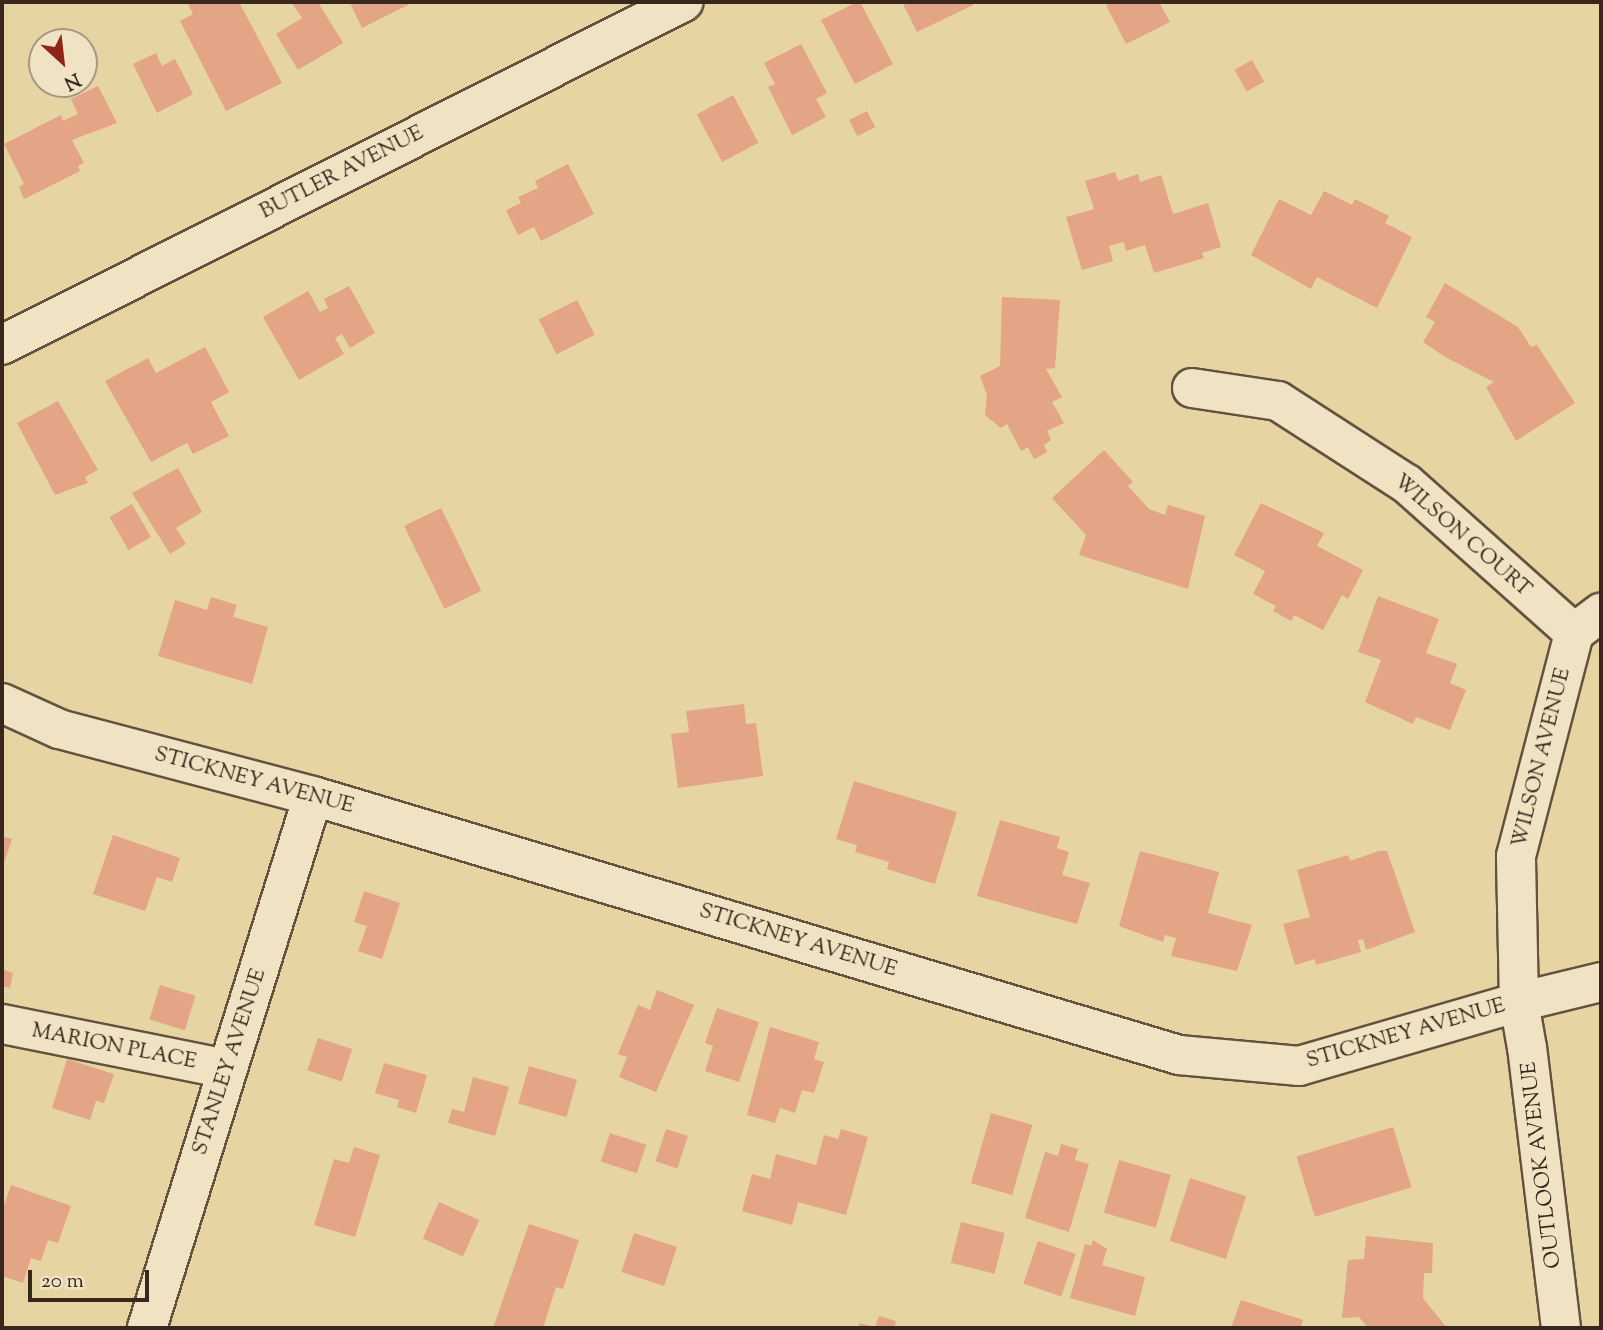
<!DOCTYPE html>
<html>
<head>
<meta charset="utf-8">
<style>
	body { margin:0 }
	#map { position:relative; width:1603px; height:1330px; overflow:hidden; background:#e6d4a3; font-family:"Sorts Mill Goudy",serif }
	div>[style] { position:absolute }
	.building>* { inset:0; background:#e3a586; transform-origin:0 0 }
	.roads { filter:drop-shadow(2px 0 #64523e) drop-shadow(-2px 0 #64523e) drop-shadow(0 2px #64523e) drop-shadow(0 -2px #64523e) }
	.street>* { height:38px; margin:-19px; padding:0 19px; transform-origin:19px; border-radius:19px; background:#efe3c3 }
	.secondary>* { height:38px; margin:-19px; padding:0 19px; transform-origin:19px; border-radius:19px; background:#efe3c3 }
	span { translate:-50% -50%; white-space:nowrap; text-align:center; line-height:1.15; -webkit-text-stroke:6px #efe3c3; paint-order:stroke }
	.street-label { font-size:21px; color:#38271d }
	.frame { position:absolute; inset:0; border:4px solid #38271d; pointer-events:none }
	.north { position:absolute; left:28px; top:28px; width:70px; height:70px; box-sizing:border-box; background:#efe3c3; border:2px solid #a69881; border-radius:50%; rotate:153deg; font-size:19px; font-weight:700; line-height:28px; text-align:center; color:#38271d }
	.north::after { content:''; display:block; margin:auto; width:24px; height:32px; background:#8f2418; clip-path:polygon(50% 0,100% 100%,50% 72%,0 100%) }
	.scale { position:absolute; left:28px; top:1270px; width:121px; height:32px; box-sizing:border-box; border:4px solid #38271d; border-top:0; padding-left:9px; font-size:21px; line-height:24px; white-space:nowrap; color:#38271d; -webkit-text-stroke:5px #efe3c3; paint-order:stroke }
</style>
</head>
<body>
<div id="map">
	<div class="building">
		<i style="clip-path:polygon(187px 2px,239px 2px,282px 83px,226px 111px,180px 21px,193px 14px)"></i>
		<i style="clip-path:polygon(295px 2px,318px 2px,343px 43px,298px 70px,276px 34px,302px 18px,292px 3px)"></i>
		<i style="clip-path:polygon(353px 2px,414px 2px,362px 28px,350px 3px)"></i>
		<i style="clip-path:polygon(857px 2px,860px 2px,893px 64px,855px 84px,821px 20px)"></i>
		<i style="clip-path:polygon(902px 2px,972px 2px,973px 5px,917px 32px)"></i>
		<i style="clip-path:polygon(1113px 2px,1159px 2px,1170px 22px,1126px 44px,1106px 5px)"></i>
		<i style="clip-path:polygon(801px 44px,827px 93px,816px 99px,826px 117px,792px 135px,768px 87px,775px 84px,764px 63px)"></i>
		<i style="clip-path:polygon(156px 53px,162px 66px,175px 59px,193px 94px,157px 113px,133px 64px)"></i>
		<i style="left:1252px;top:60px;width:25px;height:20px;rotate:61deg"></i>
		<i style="clip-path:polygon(98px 86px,117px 123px,72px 140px,84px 163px,78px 166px,80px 171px,24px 199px,19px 187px,24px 184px,4px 144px,61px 115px,63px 121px,78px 114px,71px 99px)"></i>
		<i style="left:733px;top:95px;width:54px;height:41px;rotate:62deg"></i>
		<i style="left:867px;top:111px;width:18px;height:20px;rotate:63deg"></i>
		<i style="clip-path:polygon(568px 164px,594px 214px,541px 241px,534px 227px,518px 235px,506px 210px,521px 203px,518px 197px,538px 188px,535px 181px)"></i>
		<i style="clip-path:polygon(1115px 172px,1118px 181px,1138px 174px,1140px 182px,1161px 175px,1173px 214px,1208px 203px,1221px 247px,1202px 253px,1204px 258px,1154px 273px,1145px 245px,1126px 251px,1124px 242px,1109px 246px,1113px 261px,1082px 270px,1066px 217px,1094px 209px,1085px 181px)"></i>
		<i style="clip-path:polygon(1324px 191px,1352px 205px,1355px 199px,1389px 216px,1385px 223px,1412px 237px,1377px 308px,1317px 277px,1311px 289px,1251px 255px,1279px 199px,1311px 215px)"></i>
		<i style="clip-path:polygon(1445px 283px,1518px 327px,1531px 347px,1537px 345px,1575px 403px,1516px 441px,1486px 387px,1494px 382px,1445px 357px,1423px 342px,1435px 322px,1426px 317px)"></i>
		<i style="clip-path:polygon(349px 286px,375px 333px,350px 348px,342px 334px,335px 338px,344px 354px,299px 380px,263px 317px,308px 291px,320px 312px,328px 308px,324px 299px)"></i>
		<i style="clip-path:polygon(1002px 297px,1060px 300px,1055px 368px,1046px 369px,1062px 397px,1052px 402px,1064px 423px,1047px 431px,1051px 440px,1044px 445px,1047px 452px,1034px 459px,1028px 447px,1021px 451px,1007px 424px,1001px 428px,985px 415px,987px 395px,980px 376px,1000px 366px)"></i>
		<i style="left:577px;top:300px;width:39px;height:43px;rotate:63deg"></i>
		<i style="clip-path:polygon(205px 347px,229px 392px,211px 402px,229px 436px,193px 454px,187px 443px,151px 462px,105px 381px,148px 358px,156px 373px)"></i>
		<i style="clip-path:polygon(58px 401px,98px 470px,85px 477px,88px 483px,55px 495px,17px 423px)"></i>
		<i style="clip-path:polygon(1104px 450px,1133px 482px,1128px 486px,1149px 509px,1165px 515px,1168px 505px,1205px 516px,1188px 589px,1079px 555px,1086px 535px,1052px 498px)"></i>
		<i style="clip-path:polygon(178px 468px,202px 512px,176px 528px,186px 544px,170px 554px,132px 493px)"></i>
		<i style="clip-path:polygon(1261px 503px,1324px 533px,1317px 546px,1363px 570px,1348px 599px,1342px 595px,1323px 630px,1294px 615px,1291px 621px,1273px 611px,1276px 606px,1253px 594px,1265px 571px,1234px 555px)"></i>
		<i style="left:132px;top:504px;width:38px;height:26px;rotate:60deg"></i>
		<i style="left:441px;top:508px;width:92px;height:41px;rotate:64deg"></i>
		<i style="clip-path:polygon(1378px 596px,1439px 619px,1426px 653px,1457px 664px,1450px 683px,1466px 690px,1450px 730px,1416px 717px,1413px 724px,1365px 702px,1381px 660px,1358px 652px)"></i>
		<i style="clip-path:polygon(211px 597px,237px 605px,233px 617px,268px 627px,252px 684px,158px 656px,175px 600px,207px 610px)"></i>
		<i style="clip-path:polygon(744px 704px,746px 724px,756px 723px,763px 776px,678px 788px,671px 734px,689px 732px,686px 711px)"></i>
		<i style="clip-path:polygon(854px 781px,957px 812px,935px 884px,887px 869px,889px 862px,855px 852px,857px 845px,836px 839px)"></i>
		<i style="clip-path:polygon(1000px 820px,1060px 837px,1057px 848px,1069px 852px,1062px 875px,1090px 883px,1077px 924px,977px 896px)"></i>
		<i style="clip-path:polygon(113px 835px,180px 858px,172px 882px,157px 877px,145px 911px,93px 894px)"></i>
		<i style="clip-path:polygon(2px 836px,12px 839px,2px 869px)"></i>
		<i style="clip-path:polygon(1140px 851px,1219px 872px,1208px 913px,1252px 925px,1237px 971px,1171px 956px,1176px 938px,1165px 935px,1163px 942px,1119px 926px)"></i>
		<i style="clip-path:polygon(1379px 851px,1387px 851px,1415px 932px,1366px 950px,1363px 939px,1358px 940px,1361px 952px,1316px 965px,1315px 959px,1295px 965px,1283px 924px,1310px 917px,1297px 870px,1348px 855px,1350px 861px)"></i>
		<i style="clip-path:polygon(364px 891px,400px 903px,382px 959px,358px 951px,367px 926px,354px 922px)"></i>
		<i style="clip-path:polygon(2px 969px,13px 973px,10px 988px,2px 986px)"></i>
		<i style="left:160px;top:985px;width:37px;height:36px;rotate:17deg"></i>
		<i style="clip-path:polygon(657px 990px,694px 1005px,656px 1092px,619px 1077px,627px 1057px,618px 1054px,638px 1005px,650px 1010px)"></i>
		<i style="clip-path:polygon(717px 1008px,759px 1022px,739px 1082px,705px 1071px,713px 1046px,705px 1043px)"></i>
		<i style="clip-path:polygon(770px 1027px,819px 1042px,814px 1059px,824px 1062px,814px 1093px,802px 1090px,795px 1113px,780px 1108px,775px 1123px,747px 1115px)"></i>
		<i style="left:318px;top:1038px;width:36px;height:34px;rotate:18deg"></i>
		<i style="clip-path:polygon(67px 1059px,114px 1074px,104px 1103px,96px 1101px,90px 1120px,52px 1108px)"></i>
		<i style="clip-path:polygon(384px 1063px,427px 1075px,416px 1113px,397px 1107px,399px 1100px,375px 1093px)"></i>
		<i style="left:529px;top:1066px;width:50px;height:39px;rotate:16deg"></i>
		<i style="clip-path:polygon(473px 1077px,509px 1087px,495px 1136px,448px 1123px,452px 1109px,464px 1112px)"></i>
		<i style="left:991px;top:1113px;width:43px;height:73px;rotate:16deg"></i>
		<i style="left:1393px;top:1127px;width:63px;height:101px;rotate:73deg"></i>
		<i style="left:666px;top:1129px;width:23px;height:34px;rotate:18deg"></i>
		<i style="clip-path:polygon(841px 1129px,868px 1137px,846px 1215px,798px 1202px,792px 1225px,742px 1211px,752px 1174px,770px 1179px,776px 1154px,816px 1165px,824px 1135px,838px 1139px)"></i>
		<i style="left:610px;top:1133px;width:38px;height:30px;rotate:18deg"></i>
		<i style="clip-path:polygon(1061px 1144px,1078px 1149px,1075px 1160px,1089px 1164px,1069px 1232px,1025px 1218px,1045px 1152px,1058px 1156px)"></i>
		<i style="clip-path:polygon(354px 1147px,380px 1155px,355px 1237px,314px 1225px,334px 1159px,349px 1163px)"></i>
		<i style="left:1119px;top:1160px;width:54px;height:55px;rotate:16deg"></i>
		<i style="left:1190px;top:1178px;width:59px;height:66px;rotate:18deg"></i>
		<i style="clip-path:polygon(11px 1185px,71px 1206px,58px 1243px,48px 1240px,41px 1261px,31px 1258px,23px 1283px,2px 1276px,2px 1211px)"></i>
		<i style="left:439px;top:1202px;width:44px;height:40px;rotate:24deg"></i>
		<i style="left:961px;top:1222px;width:45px;height:42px;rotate:14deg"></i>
		<i style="clip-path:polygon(529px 1224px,579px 1240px,563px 1289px,556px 1287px,543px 1328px,493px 1328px)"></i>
		<i style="left:634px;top:1233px;width:45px;height:41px;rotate:18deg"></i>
		<i style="clip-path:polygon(1366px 1236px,1433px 1243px,1432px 1273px,1424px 1273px,1423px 1298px,1447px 1328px,1368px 1328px,1359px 1317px,1342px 1318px,1348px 1260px,1364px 1259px)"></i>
		<i style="clip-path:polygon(1093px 1240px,1107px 1249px,1102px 1265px,1145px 1277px,1135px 1316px,1070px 1298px,1085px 1244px,1091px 1246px)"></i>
		<i style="left:1038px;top:1241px;width:40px;height:45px;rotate:19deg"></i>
		<i style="clip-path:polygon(1241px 1300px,1303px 1320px,1300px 1328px,1231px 1328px)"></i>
		<i style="clip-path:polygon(879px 1316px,896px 1321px,894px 1328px,858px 1328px,860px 1323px,875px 1327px)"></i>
	</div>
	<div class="roads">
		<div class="street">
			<i style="left:1192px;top:388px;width:87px;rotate:8.6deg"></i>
			<i style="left:1278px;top:401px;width:153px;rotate:32.8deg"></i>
			<i style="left:1407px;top:484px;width:224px;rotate:41.7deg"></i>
			<i style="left:2px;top:703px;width:63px;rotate:24.5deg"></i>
			<i style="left:59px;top:729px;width:263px;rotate:14.8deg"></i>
			<i style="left:313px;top:796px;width:904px;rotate:16.65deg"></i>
			<i style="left:1179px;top:1055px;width:121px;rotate:5.2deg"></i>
			<i style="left:1299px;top:1066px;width:229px;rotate:-16.2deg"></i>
			<i style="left:1519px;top:1002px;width:84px;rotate:-13.7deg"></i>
			<i style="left:2px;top:1024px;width:229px;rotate:11.3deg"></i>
			<i style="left:147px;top:1328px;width:557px;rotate:-72.67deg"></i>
			<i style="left:1561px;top:1328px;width:282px;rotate:-96.9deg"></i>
			<i style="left:1527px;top:1048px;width:47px;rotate:-99.9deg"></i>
			<i style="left:1519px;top:1002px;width:146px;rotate:-91.2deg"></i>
			<i style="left:1516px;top:856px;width:230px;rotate:-75.4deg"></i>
			<i style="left:1574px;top:633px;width:34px;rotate:-37deg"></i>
		</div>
		<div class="secondary">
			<i style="left:2px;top:345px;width:763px;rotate:-26.73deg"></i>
		</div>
	</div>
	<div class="street-label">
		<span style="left:342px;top:173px;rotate:-27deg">BUTLER AVENUE</span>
		<span style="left:1462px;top:536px;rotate:41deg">WILSON COURT</span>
		<span style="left:1542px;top:758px;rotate:-76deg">WILSON AVENUE</span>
		<span style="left:254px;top:781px;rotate:15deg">STICKNEY AVENUE</span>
		<span style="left:798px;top:941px;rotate:17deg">STICKNEY AVENUE</span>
		<span style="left:1406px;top:1034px;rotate:-16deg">STICKNEY AVENUE</span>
		<span style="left:114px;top:1047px;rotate:11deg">MARION PLACE</span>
		<span style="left:230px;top:1062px;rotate:-72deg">STANLEY AVENUE</span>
		<span style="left:1542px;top:1165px;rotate:-97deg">OUTLOOK AVENUE</span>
	</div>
	<div class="frame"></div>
	<div class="north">N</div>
	<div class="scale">20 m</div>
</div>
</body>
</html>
